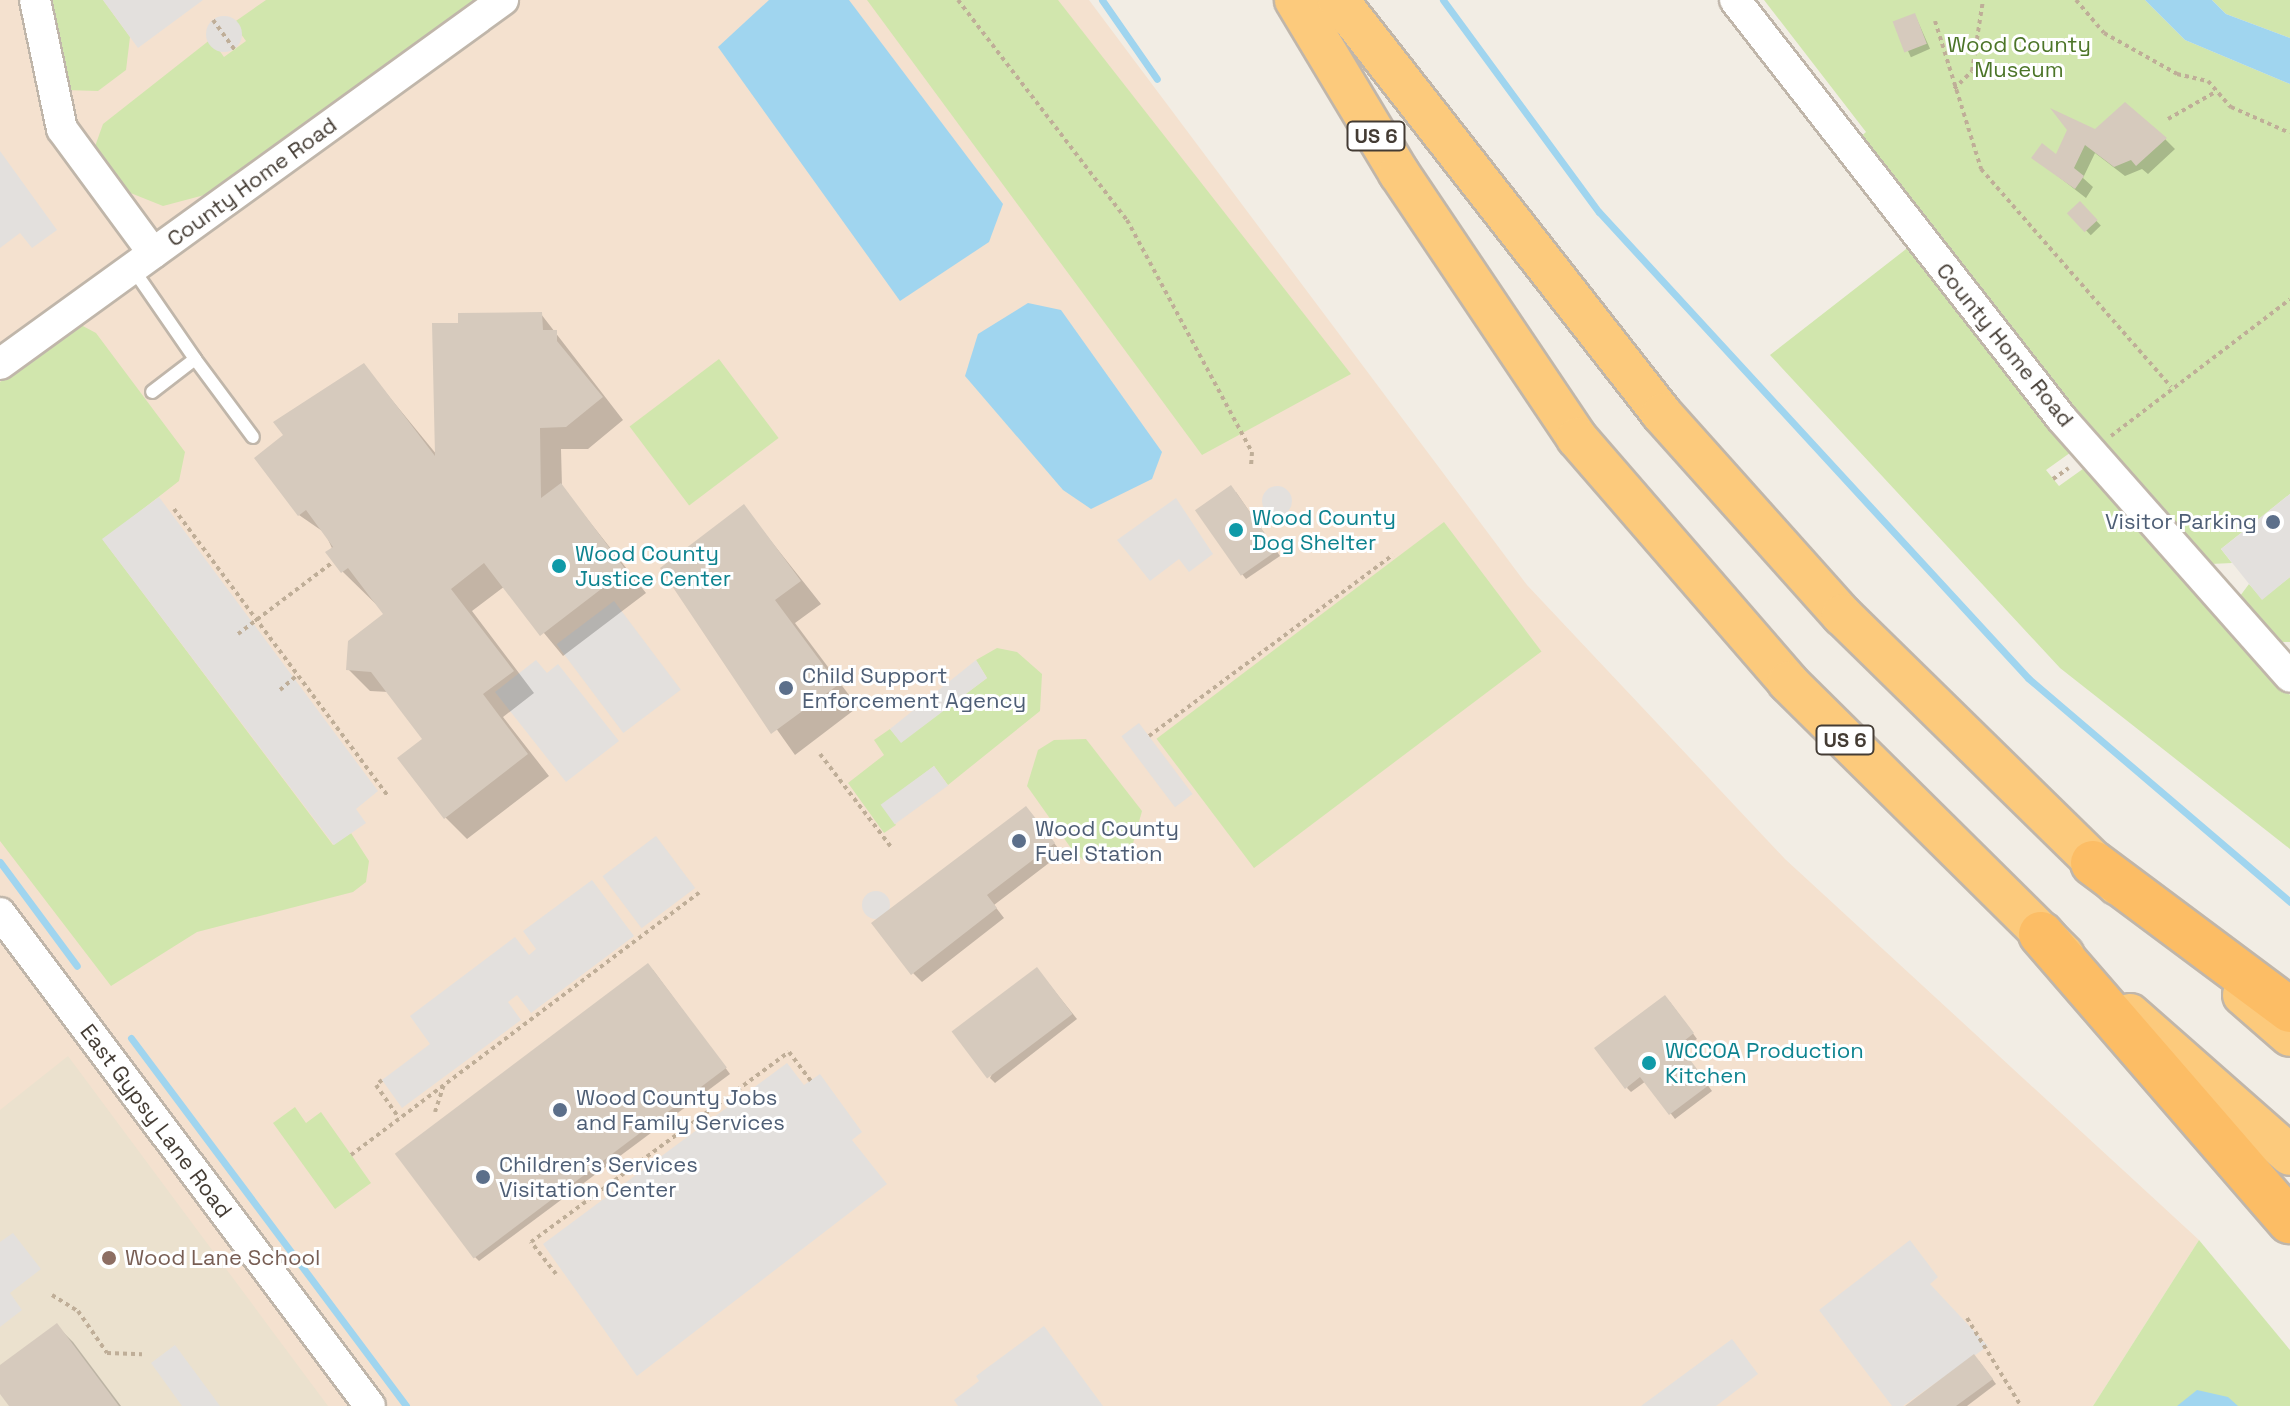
<!DOCTYPE html>
<html>
<head>
<meta charset="utf-8">
<style>
	body { margin:0 }
	#map { position:relative; width:2290px; height:1406px; overflow:hidden; background:#f2ede4; font-family:"Space Grotesk",sans-serif }
	div>[style] { position:absolute }
	.commercial>* { inset:0; background:#f4e1cf }
	.education>* { inset:0; background:#ebe1ce }
	.green>* { inset:0; background:#d1e6ad; transform-origin:0 0 }
	.parking>* { inset:0; background:#e3e0dd; transform-origin:0 0 }
	.round { border-radius:50% }
	.water>* { inset:0; background:#a0d5ef }
	.shadow>* { inset:0; background:#0003; transform-origin:0 0 }
	.stream>* { height:7px; margin:-3.5px; padding:0 3.5px; transform-origin:3.5px; border-radius:3.5px; background:#a0d5ef }
	.building>* { inset:0; background:#d6cabd; transform-origin:0 0 }
	.path>* { height:4px; margin-top:-2px; transform-origin:0; background:repeating-linear-gradient(90deg,#bfae98 0 4px,transparent 0 8px) }
	.roads { filter:drop-shadow(2px 0 #c0b6aa) drop-shadow(-2px 0 #c0b6aa) drop-shadow(0 2px #c0b6aa) drop-shadow(0 -2px #c0b6aa) }
	.service>* { height:12px; margin:-6px; padding:0 6px; transform-origin:6px; border-radius:6px; background:#fff }
	.tertiary>* { height:30px; margin:-15px; padding:0 15px; transform-origin:15px; border-radius:15px; background:#fff }
	.trunk>* { height:40px; margin:-20px; padding:0 20px; transform-origin:20px; border-radius:20px; background:#fcca7c }
	.motorway>* { height:44px; margin:-22px; padding:0 22px; transform-origin:22px; border-radius:22px; background:#fcbd65 }
	.dots>* { width:22px; height:22px; translate:-50% -50%; box-sizing:border-box; border:4px solid #fff; border-radius:50% }
	span { translate:-50% -50%; white-space:nowrap; text-align:center; line-height:1.15; -webkit-text-stroke:6px #fff; paint-order:stroke }
	.shield-label span { padding:2px 6px; background:#fff; border:2px solid; border-radius:6px; -webkit-text-stroke-width:0 }
	.shield-label { font-size:20px; color:#443c34; font-weight:700 }
	.park-label { font-size:22px; color:#4c7528 }
	.street-label { font-size:22px; color:#443c34 }
	.culture-label { font-size:22px; color:#0d838f }
	.left { translate:0 -50%; text-align:left }
	.service-label { font-size:22px; color:#4e5e75 }
	.right { translate:-100% -50%; text-align:right }
	.education-label { font-size:22px; color:#785e54 }
</style>
</head>
<body>
<div id="map">
	<div class="commercial">
		<i style="clip-path:polygon(0 0,1089px 0,1527px 585px,1785px 859px,2199px 1240px,2093px 1406px,0 1406px)"></i>
	</div>
	<div class="education">
		<i style="clip-path:polygon(68px 1056px,328px 1406px,0 1406px,0 1110px)"></i>
	</div>
	<div class="green">
		<i style="clip-path:polygon(48px 0,103px 0,130px 37px,126px 70px,98px 91px,64px 90px)"></i>
		<i style="clip-path:polygon(266px 0,481px 0,212px 193px,163px 206px,123px 190px,93px 152px,103px 124px,211px 39px,224px 57px,246px 41px,233px 23px)"></i>
		<i style="clip-path:polygon(867px 0,1058px 0,1351px 374px,1202px 455px)"></i>
		<i style="clip-path:polygon(1764px 0,2145px 0,2185px 40px,2290px 84px,2290px 494px,2221px 549px,2232px 563px,2211px 564px,2070px 409px,1857px 140px,1866px 132px)"></i>
		<i style="clip-path:polygon(2212px 0,2290px 0,2290px 38px,2226px 14px)"></i>
		<i style="clip-path:polygon(1910px 246px,2074px 450px,2046px 470px,2059px 486px,2087px 466px,2290px 695px,2290px 849px,2060px 668px,1770px 355px)"></i>
		<i style="clip-path:polygon(81px 325px,96px 333px,185px 452px,179px 481px,103px 540px,333px 845px,351px 833px,369px 861px,366px 882px,353px 892px,197px 932px,111px 986px,0 841px,0 382px)"></i>
		<i style="left:719px;top:359px;width:99px;height:112px;rotate:53deg"></i>
		<i style="left:1444px;top:522px;width:162px;height:360px;rotate:53deg"></i>
		<i style="clip-path:polygon(2290px 577px,2290px 642px,2277px 642px,2240px 596px,2249px 584px,2262px 599px)"></i>
		<i style="clip-path:polygon(997px 648px,1017px 652px,1042px 674px,1040px 711px,948px 785px,934px 766px,882px 805px,896px 825px,884px 833px,848px 783px,884px 755px,874px 740px,890px 729px,901px 742px,987px 678px,976px 660px)"></i>
		<i style="clip-path:polygon(1086px 739px,1142px 811px,1132px 847px,1116px 860px,1086px 862px,1073px 851px,1027px 786px,1038px 750px,1054px 740px)"></i>
		<i style="clip-path:polygon(295px 1107px,306px 1123px,321px 1112px,371px 1183px,335px 1209px,273px 1123px)"></i>
		<i style="clip-path:polygon(2199px 1240px,2290px 1350px,2290px 1406px,2093px 1406px)"></i>
	</div>
	<div class="parking">
		<i style="clip-path:polygon(103px 0,203px 0,138px 48px)"></i>
		<i class="round" style="left:206px;top:16px;width:36px;height:36px"></i>
		<i style="clip-path:polygon(0 151px,57px 230px,32px 248px,20px 233px,0 248px)"></i>
		<i class="round" style="left:1262px;top:486px;width:30px;height:30px"></i>
		<i style="clip-path:polygon(2290px 494px,2290px 577px,2262px 600px,2221px 549px)"></i>
		<i style="clip-path:polygon(159px 497px,378px 791px,356px 809px,366px 823px,334px 845px,102px 539px)"></i>
		<i style="clip-path:polygon(1176px 498px,1213px 554px,1189px 572px,1179px 559px,1150px 581px,1117px 540px)"></i>
		<i style="left:614px;top:601px;width:111px;height:72px;rotate:53deg"></i>
		<i style="clip-path:polygon(536px 660px,547px 673px,558px 664px,619px 741px,566px 782px,495px 692px)"></i>
		<i style="clip-path:polygon(976px 660px,987px 678px,901px 743px,890px 729px)"></i>
		<i style="left:1139px;top:723px;width:89px;height:22px;rotate:53deg"></i>
		<i style="left:934px;top:766px;width:24px;height:66px;rotate:54deg"></i>
		<i style="left:656px;top:836px;width:65px;height:67px;rotate:53deg"></i>
		<i style="clip-path:polygon(592px 880px,634px 936px,531px 1013px,517px 995px,508px 1002px,521px 1020px,402px 1108px,382px 1080px,430px 1044px,410px 1016px,515px 937px,529px 955px,536px 949px,523px 931px)"></i>
		<i class="round" style="left:862px;top:891px;width:28px;height:28px"></i>
		<i style="clip-path:polygon(787px 1063px,804px 1085px,820px 1074px,862px 1132px,852px 1140px,887px 1184px,637px 1376px,543px 1244px)"></i>
		<i style="clip-path:polygon(13px 1233px,41px 1269px,10px 1293px,22px 1310px,0 1327px,0 1242px)"></i>
		<i style="clip-path:polygon(1910px 1240px,1938px 1277px,1930px 1284px,1988px 1346px,1903px 1406px,1892px 1406px,1819px 1310px)"></i>
		<i style="clip-path:polygon(1044px 1326px,1103px 1406px,958px 1406px,954px 1400px,979px 1381px,976px 1376px)"></i>
		<i style="clip-path:polygon(1732px 1339px,1758px 1374px,1716px 1406px,1641px 1406px)"></i>
		<i style="clip-path:polygon(175px 1345px,220px 1406px,182px 1406px,151px 1363px)"></i>
	</div>
	<div class="water">
		<i style="clip-path:polygon(769px 0,849px 0,1003px 204px,989px 242px,900px 301px,718px 47px)"></i>
		<i style="clip-path:polygon(2145px 0,2212px 0,2226px 14px,2290px 38px,2290px 84px,2185px 40px)"></i>
		<i style="clip-path:polygon(1028px 303px,1061px 310px,1162px 452px,1152px 479px,1091px 509px,1063px 490px,965px 376px,978px 334px)"></i>
		<i style="clip-path:polygon(2197px 1390px,2228px 1397px,2238px 1406px,2177px 1406px)"></i>
	</div>
	<div class="shadow">
		<i style="left:1915px;top:15px;width:37px;height:21px;rotate:66deg"></i>
		<i style="clip-path:polygon(2096px 131px,2165px 139px,2175px 149px,2148px 174px,2142px 169px,2125px 176px,2095px 153px,2083px 178px,2093px 187px,2086px 198px,2033px 157px,2057px 157px)"></i>
		<i style="left:2080px;top:204px;width:30px;height:14px;rotate:46deg"></i>
		<i style="clip-path:polygon(541px 314px,623px 420px,588px 449px,561px 449px,562px 487px,646px 593px,563px 656px,505px 586px,472px 611px,534px 693px,503px 717px,549px 776px,467px 839px,445px 817px,425px 740px,389px 692px,370px 691px,348px 669px,386px 614px,343px 572px,325px 533px,299px 515px,364px 366px,437px 455px,460px 325px)"></i>
		<i style="clip-path:polygon(1236px 492px,1280px 556px,1246px 579px,1242px 574px)"></i>
		<i style="clip-path:polygon(744px 507px,821px 604px,795px 623px,858px 707px,795px 755px,662px 568px)"></i>
		<i style="clip-path:polygon(1026px 808px,1062px 853px,994px 905px,1004px 918px,922px 982px,913px 973px)"></i>
		<i style="clip-path:polygon(653px 970px,730px 1074px,479px 1261px,474px 1256px)"></i>
		<i style="clip-path:polygon(1041px 974px,1077px 1019px,995px 1083px,990px 1078px)"></i>
		<i style="clip-path:polygon(1670px 1002px,1697px 1039px,1682px 1050px,1712px 1091px,1675px 1119px,1646px 1081px,1631px 1092px,1627px 1088px)"></i>
		<i style="clip-path:polygon(57px 1326px,73px 1342px,121px 1406px,11px 1406px,0 1391px,0 1368px)"></i>
		<i style="clip-path:polygon(1979px 1361px,1996px 1384px,1967px 1406px,1921px 1406px)"></i>
	</div>
	<div class="stream">
		<i style="left:1102px;top:0;width:96px;rotate:55.2deg"></i>
		<i style="left:1443px;top:0;width:263px;rotate:53.7deg"></i>
		<i style="left:1599px;top:212px;width:633px;rotate:47.37deg"></i>
		<i style="left:2028px;top:678px;width:345px;rotate:40.5deg"></i>
		<i style="left:0;top:862px;width:129px;rotate:53.5deg"></i>
		<i style="left:131px;top:1038px;width:459px;rotate:53.2deg"></i>
	</div>
	<div class="building">
		<i style="left:1915px;top:13px;width:33px;height:24px;rotate:69deg"></i>
		<i style="clip-path:polygon(2125px 102px,2167px 138px,2136px 166px,2131px 160px,2114px 167px,2085px 145px,2074px 168px,2084px 176px,2075px 189px,2031px 158px,2042px 143px,2056px 154px,2067px 130px,2050px 108px,2095px 129px)"></i>
		<i style="left:2080px;top:201px;width:26px;height:18px;rotate:47deg"></i>
		<i style="clip-path:polygon(542px 312px,543px 330px,557px 330px,557px 341px,603px 397px,566px 427px,540px 428px,541px 498px,561px 483px,626px 570px,540px 636px,484px 563px,451px 589px,514px 671px,483px 694px,528px 754px,444px 819px,397px 758px,422px 739px,371px 672px,346px 670px,348px 641px,383px 614px,348px 568px,341px 573px,325px 552px,333px 547px,306px 510px,298px 516px,254px 458px,283px 435px,273px 422px,364px 363px,435px 456px,432px 323px,458px 323px,458px 313px)"></i>
		<i style="left:1231px;top:485px;width:80px;height:44px;rotate:55deg"></i>
		<i style="clip-path:polygon(744px 504px,801px 581px,775px 600px,838px 685px,771px 734px,660px 568px)"></i>
		<i style="clip-path:polygon(1026px 806px,1055px 843px,987px 895px,997px 908px,911px 975px,871px 923px)"></i>
		<i style="left:648px;top:963px;width:131px;height:317px;rotate:53deg"></i>
		<i style="left:1037px;top:967px;width:59px;height:107px;rotate:53deg"></i>
		<i style="clip-path:polygon(1665px 995px,1694px 1033px,1679px 1045px,1709px 1085px,1669px 1115px,1640px 1077px,1625px 1089px,1594px 1048px)"></i>
		<i style="clip-path:polygon(57px 1323px,119px 1406px,9px 1406px,0 1394px,0 1365px)"></i>
		<i style="clip-path:polygon(1974px 1354px,1993px 1379px,1956px 1406px,1905px 1406px)"></i>
	</div>
	<div class="path">
		<i style="left:958px;top:0;width:277px;rotate:52.5deg"></i>
		<i style="left:1127px;top:220px;width:264px;rotate:61.7deg"></i>
		<i style="left:1252px;top:452px;width:15px;rotate:94deg"></i>
		<i style="left:2076px;top:0;width:43px;rotate:49.7deg"></i>
		<i style="left:2104px;top:33px;width:84px;rotate:29.3deg"></i>
		<i style="left:2177px;top:74px;width:32px;rotate:13deg"></i>
		<i style="left:2208px;top:81px;width:35px;rotate:49deg"></i>
		<i style="left:2231px;top:107px;width:64px;rotate:23.8deg"></i>
		<i style="left:213px;top:20px;width:37px;rotate:54deg"></i>
		<i style="left:1935px;top:21px;width:155px;rotate:72.7deg"></i>
		<i style="left:1981px;top:169px;width:289px;rotate:48.9deg"></i>
		<i style="left:1954px;top:89px;width:25px;rotate:-45deg"></i>
		<i style="left:1972px;top:71px;width:72px;rotate:-81.2deg"></i>
		<i style="left:2168px;top:119px;width:56px;rotate:-29.7deg"></i>
		<i style="left:2111px;top:436px;width:225px;rotate:-37.4deg"></i>
		<i style="left:2053px;top:479px;width:19px;rotate:-35deg"></i>
		<i style="left:174px;top:509px;width:359px;rotate:53.3deg"></i>
		<i style="left:238px;top:634px;width:119px;rotate:-37.2deg"></i>
		<i style="left:280px;top:690px;width:23px;rotate:-41deg"></i>
		<i style="left:1149px;top:736px;width:304px;rotate:-36.6deg"></i>
		<i style="left:820px;top:754px;width:117px;rotate:52.6deg"></i>
		<i style="left:382px;top:1080px;width:8px;rotate:140deg"></i>
		<i style="left:376px;top:1085px;width:40px;rotate:55.1deg"></i>
		<i style="left:435px;top:1112px;width:28px;rotate:-72deg"></i>
		<i style="left:351px;top:1155px;width:437px;rotate:-37deg"></i>
		<i style="left:556px;top:1274px;width:41px;rotate:-128deg"></i>
		<i style="left:531px;top:1242px;width:320px;rotate:-36.4deg"></i>
		<i style="left:789px;top:1052px;width:36px;rotate:53deg"></i>
		<i style="left:52px;top:1295px;width:31px;rotate:32deg"></i>
		<i style="left:78px;top:1311px;width:51px;rotate:55.4deg"></i>
		<i style="left:107px;top:1353px;width:35px;rotate:2deg"></i>
		<i style="left:1967px;top:1318px;width:103px;rotate:58.5deg"></i>
	</div>
	<div class="roads">
		<div class="service">
			<i style="left:133px;top:269px;width:109px;rotate:55.4deg"></i>
			<i style="left:195px;top:359px;width:54px;rotate:142.5deg"></i>
			<i style="left:195px;top:359px;width:97px;rotate:53.4deg"></i>
		</div>
		<div class="tertiary">
			<i style="left:35px;top:0;width:132px;rotate:78.2deg"></i>
			<i style="left:62px;top:129px;width:154px;rotate:53.7deg"></i>
			<i style="left:1735px;top:0;width:531px;rotate:52.03deg"></i>
			<i style="left:2062px;top:419px;width:344px;rotate:48.5deg"></i>
			<i style="left:0;top:364px;width:621px;rotate:-35.89deg"></i>
			<i style="left:0;top:913px;width:616px;rotate:53.11deg"></i>
		</div>
		<div class="trunk">
			<i style="left:1295px;top:0;width:202px;rotate:59deg"></i>
			<i style="left:1399px;top:173px;width:319px;rotate:56.1deg"></i>
			<i style="left:1577px;top:438px;width:323px;rotate:49.1deg"></i>
			<i style="left:1788px;top:682px;width:388px;rotate:44.7deg"></i>
			<i style="left:1338px;top:0;width:526px;rotate:51.95deg"></i>
			<i style="left:1662px;top:414px;width:270px;rotate:48.2deg"></i>
			<i style="left:1842px;top:615px;width:385px;rotate:44.4deg"></i>
			<i style="left:2243px;top:995px;width:62px;rotate:41.1deg"></i>
			<i style="left:2130px;top:1014px;width:213px;rotate:41.4deg"></i>
		</div>
		<div class="motorway">
			<i style="left:2093px;top:863px;width:246px;rotate:36.7deg"></i>
			<i style="left:2041px;top:934px;width:380px;rotate:49.1deg"></i>
		</div>
	</div>
	<div class="dots">
		<i style="left:2273px;top:522px;background:#5c6f8a"></i>
		<i style="left:1236px;top:530px;background:#0f9aa8"></i>
		<i style="left:559px;top:566px;background:#0f9aa8"></i>
		<i style="left:786px;top:688px;background:#5c6f8a"></i>
		<i style="left:1019px;top:841px;background:#5c6f8a"></i>
		<i style="left:1649px;top:1063px;background:#0f9aa8"></i>
		<i style="left:560px;top:1110px;background:#5c6f8a"></i>
		<i style="left:483px;top:1177px;background:#5c6f8a"></i>
		<i style="left:109px;top:1258px;background:#8d6e63"></i>
	</div>
	<div class="shield-label">
		<span style="left:1376px;top:136px">US 6</span>
		<span style="left:1845px;top:740px">US 6</span>
	</div>
	<div class="park-label">
		<span style="left:2019px;top:57px">Wood County<br>Museum</span>
	</div>
	<div class="street-label">
		<span style="left:252px;top:182px;rotate:-36deg">County Home Road</span>
		<span style="left:2005px;top:345px;rotate:51deg">County Home Road</span>
		<span style="left:156px;top:1121px;rotate:53deg">East Gypsy Lane Road</span>
	</div>
	<div class="culture-label">
		<span class="left" style="left:1252px;top:530px">Wood County<br>Dog Shelter</span>
		<span class="left" style="left:575px;top:566px">Wood County<br>Justice Center</span>
		<span class="left" style="left:1665px;top:1063px">WCCOA Production<br>Kitchen</span>
	</div>
	<div class="service-label">
		<span class="right" style="left:2257px;top:522px">Visitor Parking</span>
		<span class="left" style="left:802px;top:688px">Child Support<br>Enforcement Agency</span>
		<span class="left" style="left:1035px;top:841px">Wood County<br>Fuel Station</span>
		<span class="left" style="left:576px;top:1110px">Wood County Jobs<br>and Family Services</span>
		<span class="left" style="left:499px;top:1177px">Children's Services<br>Visitation Center</span>
	</div>
	<div class="education-label">
		<span class="left" style="left:125px;top:1258px">Wood Lane School</span>
	</div>
</div>
</body>
</html>
